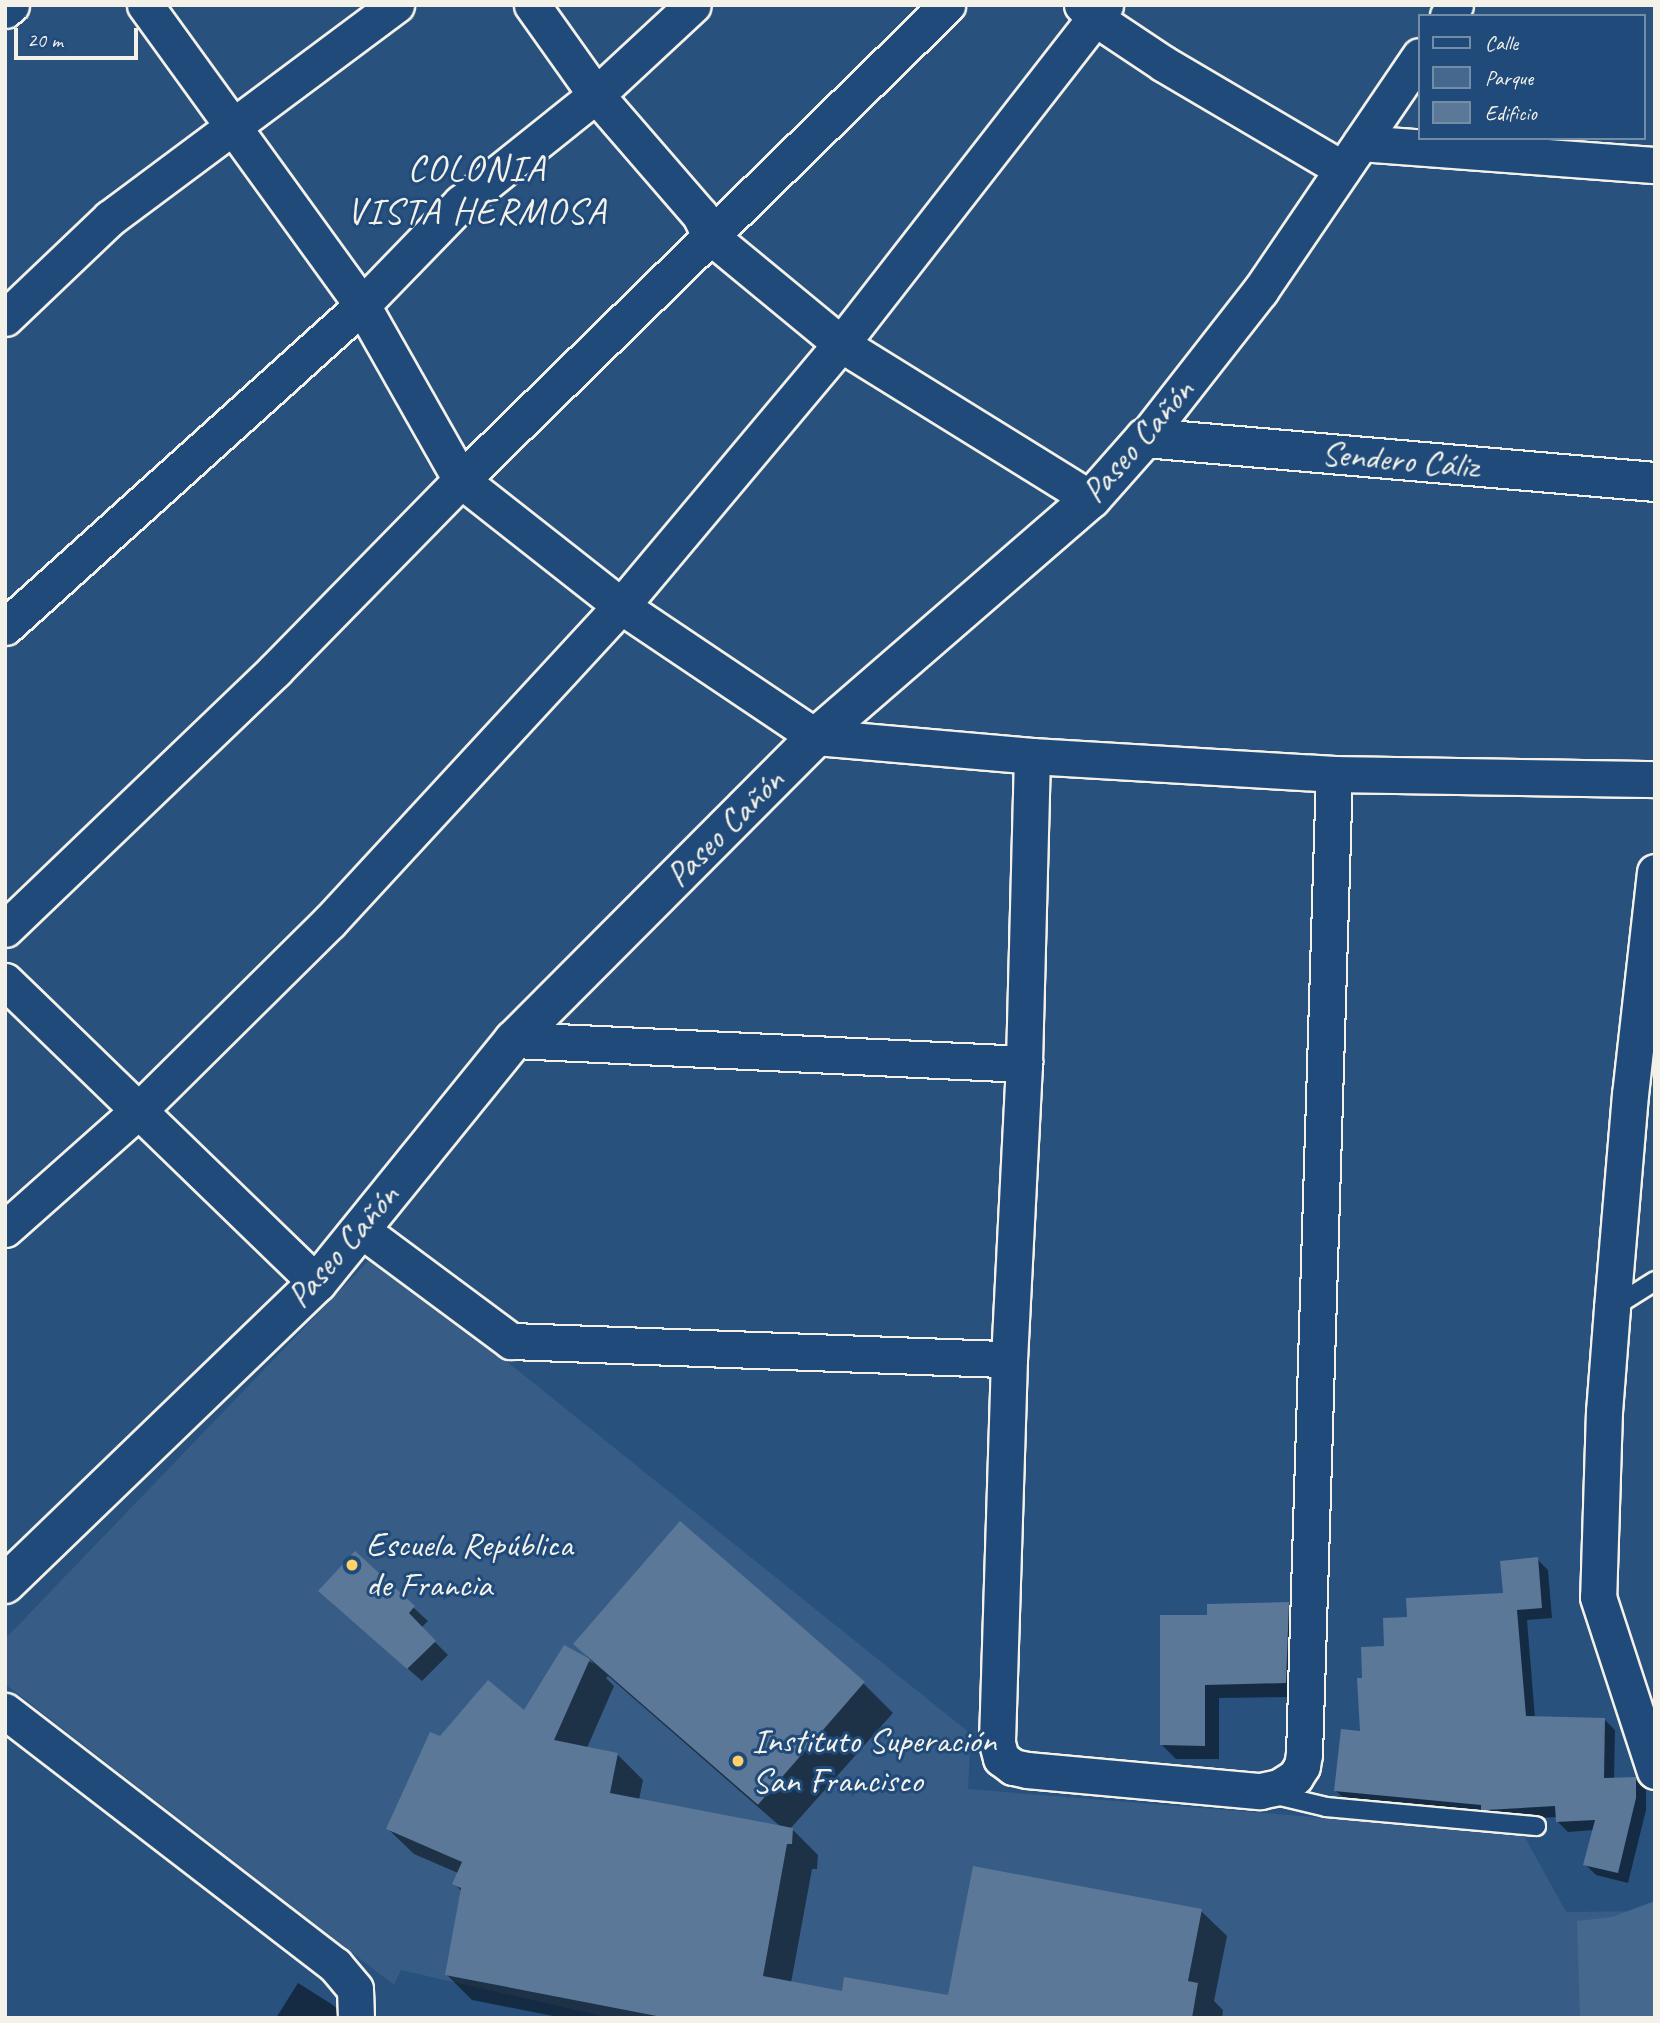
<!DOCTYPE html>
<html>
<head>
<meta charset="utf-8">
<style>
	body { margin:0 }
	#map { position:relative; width:1660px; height:2023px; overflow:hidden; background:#28517e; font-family:Caveat,sans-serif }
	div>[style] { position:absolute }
	.built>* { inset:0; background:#375d86 }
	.green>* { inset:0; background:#45688e }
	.shadow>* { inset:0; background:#0007 }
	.building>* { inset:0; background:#5b7899; transform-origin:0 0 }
	.roads { filter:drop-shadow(2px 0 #f4f1e8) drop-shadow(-2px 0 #f4f1e8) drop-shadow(0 2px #f4f1e8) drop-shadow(0 -2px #f4f1e8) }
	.lane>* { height:18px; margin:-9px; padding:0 9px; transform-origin:9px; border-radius:9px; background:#1f4a7a }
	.street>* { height:35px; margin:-17.5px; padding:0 17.5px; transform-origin:17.5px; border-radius:17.5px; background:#1f4a7a }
	.secondary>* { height:38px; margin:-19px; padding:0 19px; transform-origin:19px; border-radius:19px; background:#1f4a7a }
	.dots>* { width:19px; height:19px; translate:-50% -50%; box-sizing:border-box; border:4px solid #1f4a7a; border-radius:50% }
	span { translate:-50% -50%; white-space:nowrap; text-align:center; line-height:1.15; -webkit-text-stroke:6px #1f4a7a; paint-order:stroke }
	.street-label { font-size:35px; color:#f4f1e8 }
	.poi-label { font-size:35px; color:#f4f1e8 }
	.left { translate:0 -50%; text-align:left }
	.neighbourhood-label { font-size:37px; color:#f4f1e8; letter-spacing:2px }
	.frame { position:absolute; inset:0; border:7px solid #f4f1e8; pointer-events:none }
	.legend { position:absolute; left:1418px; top:14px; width:228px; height:126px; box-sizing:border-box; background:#1f4a7a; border:2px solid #748da6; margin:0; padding:9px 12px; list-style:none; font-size:21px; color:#f4f1e8 }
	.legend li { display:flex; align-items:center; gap:14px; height:35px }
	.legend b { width:35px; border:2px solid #748da6 }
	.scale { position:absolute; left:14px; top:28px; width:124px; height:32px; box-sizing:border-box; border:4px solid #f4f1e8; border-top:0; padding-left:9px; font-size:21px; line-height:24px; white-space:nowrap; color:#f4f1e8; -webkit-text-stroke:5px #1f4a7a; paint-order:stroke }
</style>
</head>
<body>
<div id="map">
	<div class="built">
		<i style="clip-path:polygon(374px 1255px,971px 1734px,968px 1789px,1523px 1834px,1566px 1912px,1653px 1911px,1655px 2018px,611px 2018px,401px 1970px,394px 1985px,5px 1684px,5px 1639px)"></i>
	</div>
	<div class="green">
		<i style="clip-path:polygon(1655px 1901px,1655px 2018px,1580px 2018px,1577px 1921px,1612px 1917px)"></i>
	</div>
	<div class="shadow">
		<i style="clip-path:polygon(355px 1554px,428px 1621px,421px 1628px,448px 1655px,422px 1681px,334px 1605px)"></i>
		<i style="clip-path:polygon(1537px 1559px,1548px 1570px,1552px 1618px,1527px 1620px,1535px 1718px,1604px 1719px,1615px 1730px,1614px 1780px,1635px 1779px,1646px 1790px,1646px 1810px,1628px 1883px,1596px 1875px,1585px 1864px,1594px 1830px,1568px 1832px,1557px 1821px,1557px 1817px,1498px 1820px,1347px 1801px,1336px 1791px,1362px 1733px,1364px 1680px,1409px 1619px,1505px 1595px)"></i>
		<i style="clip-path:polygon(1288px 1604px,1302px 1618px,1299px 1697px,1219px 1698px,1219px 1759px,1176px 1759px,1162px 1745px,1209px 1616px)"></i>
		<i style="clip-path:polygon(evenodd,575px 1643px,863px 1683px,893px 1713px,791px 1828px,818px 1855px,817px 1869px,812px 1869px,791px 1983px,843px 1993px,949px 1997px,1201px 1911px,1227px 1936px,1214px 2001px,1223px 2010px,1222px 2018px,563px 2018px,472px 2000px,447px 1975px,462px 1892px,454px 1883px,458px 1873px,414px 1854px,388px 1829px,440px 1738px,525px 1713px,564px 1647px,594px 1664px,575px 1643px,608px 1676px,781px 1827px,639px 1800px,643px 1780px,617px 1754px,587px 1748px,614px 1686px,606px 1678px,608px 1676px)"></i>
		<i style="clip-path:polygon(298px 1983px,333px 2005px,346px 2018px,276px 2018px)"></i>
	</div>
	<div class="building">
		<i style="left:680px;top:1521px;width:245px;height:163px;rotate:41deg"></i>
		<i style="clip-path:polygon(355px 1551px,415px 1606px,409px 1613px,436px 1641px,407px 1669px,318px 1591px)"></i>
		<i style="clip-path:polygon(1538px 1557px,1542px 1608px,1517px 1610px,1526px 1716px,1605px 1718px,1604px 1778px,1636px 1777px,1636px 1798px,1618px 1873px,1583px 1865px,1595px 1820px,1556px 1822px,1555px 1806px,1486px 1810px,1481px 1810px,1481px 1805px,1334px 1791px,1341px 1729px,1360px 1731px,1357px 1678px,1362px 1678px,1361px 1647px,1384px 1646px,1383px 1618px,1407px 1617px,1406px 1598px,1503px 1593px,1500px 1561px)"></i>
		<i style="clip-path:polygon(1289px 1602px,1286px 1683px,1205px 1685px,1205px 1746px,1160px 1745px,1160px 1615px,1207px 1615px,1207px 1604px)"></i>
		<i style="clip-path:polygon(564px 1645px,590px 1659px,554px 1740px,618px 1753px,610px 1793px,793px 1828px,792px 1844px,787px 1844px,763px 1976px,842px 1991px,844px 1977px,948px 1995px,973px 1866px,1202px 1909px,1188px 1981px,1198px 1983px,1192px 2018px,667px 2018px,445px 1975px,461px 1888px,452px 1884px,462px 1862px,386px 1829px,430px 1732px,440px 1736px,488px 1680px,524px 1710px)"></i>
	</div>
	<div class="roads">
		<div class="lane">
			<i style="left:1612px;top:1308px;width:51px;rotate:-32.1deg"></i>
			<i style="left:1272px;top:1794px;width:56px;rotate:13.5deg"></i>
			<i style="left:1326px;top:1807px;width:211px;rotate:5.2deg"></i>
		</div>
		<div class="street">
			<i style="left:145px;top:5px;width:370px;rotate:54.1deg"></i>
			<i style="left:362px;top:305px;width:201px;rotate:60.5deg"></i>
			<i style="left:461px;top:480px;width:204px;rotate:38.2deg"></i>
			<i style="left:621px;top:606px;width:235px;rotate:33.9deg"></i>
			<i style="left:816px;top:737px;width:217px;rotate:5deg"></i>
			<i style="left:1032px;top:756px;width:303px;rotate:3.4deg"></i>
			<i style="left:1334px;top:774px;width:321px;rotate:0.9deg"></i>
			<i style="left:532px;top:5px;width:110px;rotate:54.6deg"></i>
			<i style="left:596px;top:95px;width:159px;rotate:49.1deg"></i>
			<i style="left:700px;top:215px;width:23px;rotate:65deg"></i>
			<i style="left:710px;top:236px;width:170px;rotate:39.5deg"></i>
			<i style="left:841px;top:344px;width:294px;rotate:31.8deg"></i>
			<i style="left:1082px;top:5px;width:18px;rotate:45deg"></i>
			<i style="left:1095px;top:18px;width:83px;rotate:33.7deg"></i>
			<i style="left:1164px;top:64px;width:207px;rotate:30.5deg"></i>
			<i style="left:5px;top:10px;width:8px;rotate:-40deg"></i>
			<i style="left:1448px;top:16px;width:13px;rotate:-58deg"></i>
			<i style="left:1361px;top:143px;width:295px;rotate:4.3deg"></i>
			<i style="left:5px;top:318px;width:145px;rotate:-43.6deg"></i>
			<i style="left:110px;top:218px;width:357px;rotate:-36.7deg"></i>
			<i style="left:1145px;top:438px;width:187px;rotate:-52deg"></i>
			<i style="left:1260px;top:291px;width:284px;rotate:-55.8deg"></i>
			<i style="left:5px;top:627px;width:481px;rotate:-42deg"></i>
			<i style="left:362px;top:305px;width:142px;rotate:-45.9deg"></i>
			<i style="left:461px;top:203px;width:173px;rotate:-38.7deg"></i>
			<i style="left:596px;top:95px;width:132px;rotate:-42.9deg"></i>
			<i style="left:1032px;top:756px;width:308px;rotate:91.5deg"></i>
			<i style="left:1024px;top:1064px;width:295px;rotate:92.9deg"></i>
			<i style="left:1009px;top:1359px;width:384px;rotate:91.8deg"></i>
			<i style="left:997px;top:1743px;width:16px;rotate:75deg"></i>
			<i style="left:1001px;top:1758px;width:15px;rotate:37deg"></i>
			<i style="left:1013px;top:1767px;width:14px;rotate:12deg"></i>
			<i style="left:1027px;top:1770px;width:234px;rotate:5.2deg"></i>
			<i style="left:1260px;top:1791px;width:19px;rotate:-12deg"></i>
			<i style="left:1279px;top:1787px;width:19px;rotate:-32deg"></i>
			<i style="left:1295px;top:1777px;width:13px;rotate:-58deg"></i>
			<i style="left:1302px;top:1766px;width:12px;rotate:-81deg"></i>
			<i style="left:1304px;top:1754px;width:980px;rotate:-88.25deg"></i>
			<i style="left:1655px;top:872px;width:223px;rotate:96.4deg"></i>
			<i style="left:1630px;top:1094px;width:215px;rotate:94.8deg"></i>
			<i style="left:1612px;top:1308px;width:103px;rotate:94.4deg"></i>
			<i style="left:1604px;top:1411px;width:186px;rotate:91.8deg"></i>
			<i style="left:1598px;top:1597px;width:183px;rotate:71.9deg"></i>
			<i style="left:5px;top:929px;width:374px;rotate:-43.8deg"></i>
			<i style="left:275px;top:670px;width:266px;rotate:-45.6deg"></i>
			<i style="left:461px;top:480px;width:680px;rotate:-44.34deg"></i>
			<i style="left:5px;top:981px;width:434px;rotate:44.1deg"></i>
			<i style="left:514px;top:1040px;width:511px;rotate:2.69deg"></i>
			<i style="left:5px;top:1229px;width:179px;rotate:-41.6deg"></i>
			<i style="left:139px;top:1110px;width:269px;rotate:-44.7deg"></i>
			<i style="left:330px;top:921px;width:429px;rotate:-47.3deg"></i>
			<i style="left:621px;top:606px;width:342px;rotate:-50deg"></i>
			<i style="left:841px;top:344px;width:430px;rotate:-52.1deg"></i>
			<i style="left:360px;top:1229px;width:188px;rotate:36.6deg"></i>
			<i style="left:511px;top:1341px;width:498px;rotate:2.1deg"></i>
			<i style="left:5px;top:1711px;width:416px;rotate:37.6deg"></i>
			<i style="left:335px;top:1965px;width:31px;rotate:50deg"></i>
			<i style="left:355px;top:1989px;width:29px;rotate:88deg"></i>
		</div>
		<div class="secondary">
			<i style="left:5px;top:1584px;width:434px;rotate:-44deg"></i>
			<i style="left:317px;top:1283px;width:313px;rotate:-51deg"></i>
			<i style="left:514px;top:1040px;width:428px;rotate:-45.1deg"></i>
			<i style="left:816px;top:737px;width:364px;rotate:-40.9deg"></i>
			<i style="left:1091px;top:499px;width:81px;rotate:-48.5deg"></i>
			<i style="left:1145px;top:438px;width:512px;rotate:4.93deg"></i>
		</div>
	</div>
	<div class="dots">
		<i style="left:352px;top:1565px;background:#ffd166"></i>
		<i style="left:738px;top:1761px;background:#ffd166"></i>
	</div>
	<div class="street-label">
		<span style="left:1138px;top:441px;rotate:-49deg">Paseo Cañón</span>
		<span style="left:1400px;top:460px;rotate:5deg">Sendero Cáliz</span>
		<span style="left:725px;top:828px;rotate:-45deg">Paseo Cañón</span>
		<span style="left:343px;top:1246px;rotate:-49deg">Paseo Cañón</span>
	</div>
	<div class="poi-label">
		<span class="left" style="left:366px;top:1565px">Escuela República<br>de Francia</span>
		<span class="left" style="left:752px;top:1761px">Instituto Superación<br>San Francisco</span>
	</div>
	<div class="neighbourhood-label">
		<span style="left:477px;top:190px">COLONIA<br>VISTA HERMOSA</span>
	</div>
	<div class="frame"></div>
	<ul class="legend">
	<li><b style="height:9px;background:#1f4a7a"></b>Calle</li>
	<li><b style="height:19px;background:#45688e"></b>Parque</li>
	<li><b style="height:19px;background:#5b7899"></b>Edificio</li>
	</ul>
	<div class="scale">20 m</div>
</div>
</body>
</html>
